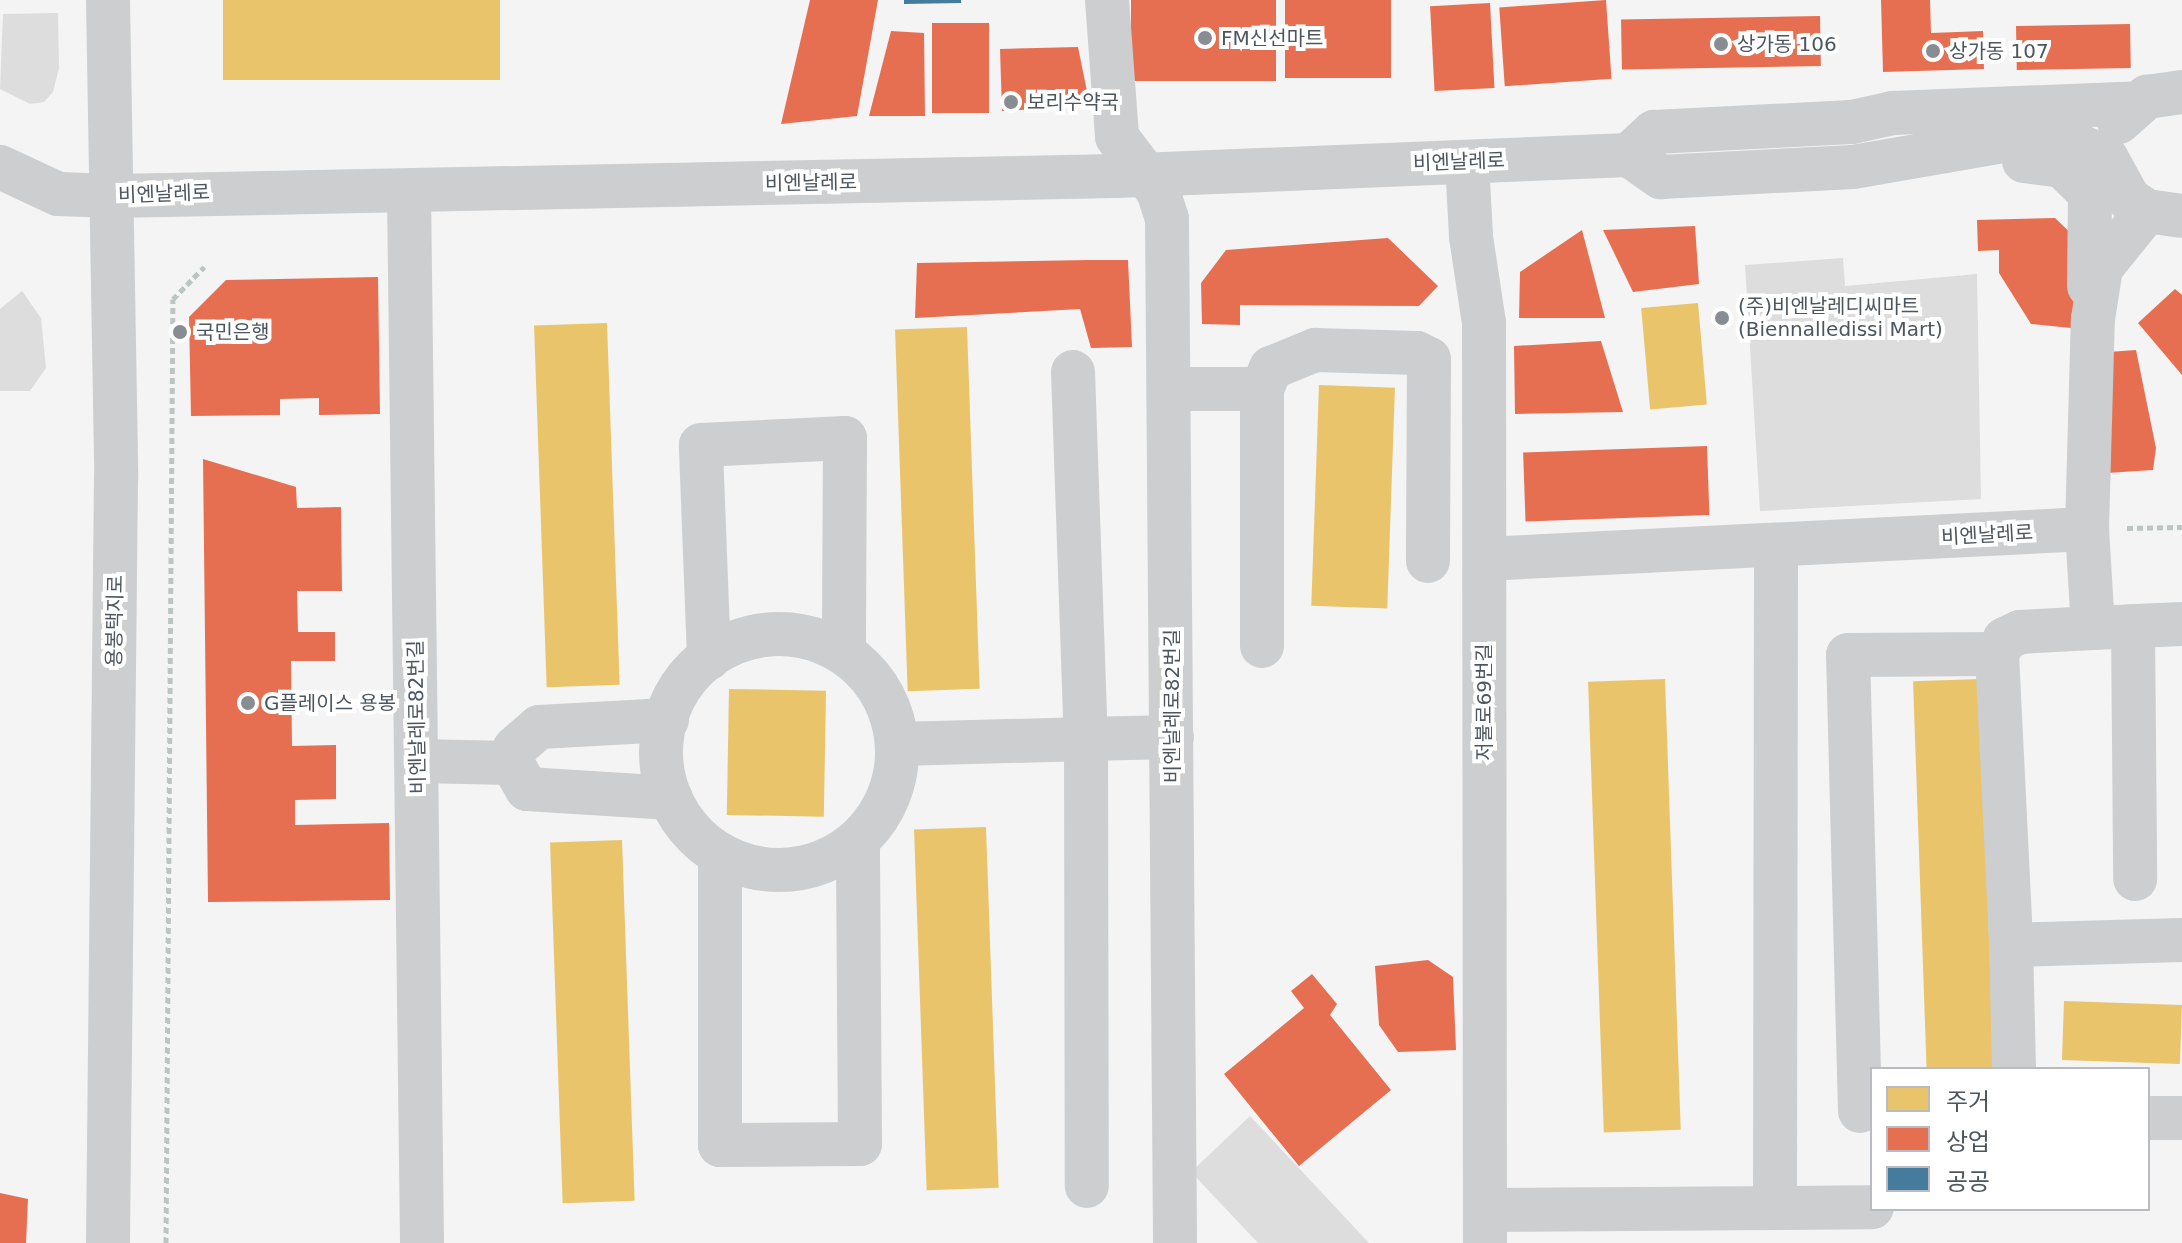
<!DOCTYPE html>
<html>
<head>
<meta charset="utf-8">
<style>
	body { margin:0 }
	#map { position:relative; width:2182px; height:1243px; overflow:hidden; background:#f4f4f4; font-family:"DejaVu Sans","Noto Sans KR",sans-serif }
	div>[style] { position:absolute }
	.homes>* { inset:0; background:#e9c46a; transform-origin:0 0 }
	.shops>* { inset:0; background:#e76f51; transform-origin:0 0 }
	.public>* { inset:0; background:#457b9d }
	.building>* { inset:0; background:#ddddde }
	.path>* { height:5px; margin-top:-2.5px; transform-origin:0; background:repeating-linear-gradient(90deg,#bdc5c3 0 6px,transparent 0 10px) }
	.minor>* { height:44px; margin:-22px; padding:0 22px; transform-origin:22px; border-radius:22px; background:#cccecf }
	.minor>.ring { margin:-22px; padding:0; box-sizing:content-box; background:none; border:44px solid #cccecf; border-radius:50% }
	.dots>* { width:22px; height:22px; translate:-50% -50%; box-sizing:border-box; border:4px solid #fff; border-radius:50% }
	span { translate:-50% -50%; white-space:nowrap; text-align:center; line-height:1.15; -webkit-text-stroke:8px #fff; paint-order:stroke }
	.poi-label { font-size:20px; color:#4d565e }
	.left { translate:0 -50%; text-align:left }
	.street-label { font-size:20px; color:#4d565e }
	.legend { position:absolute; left:1870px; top:1067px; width:280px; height:144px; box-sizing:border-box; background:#fff; border:2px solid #b8bbbf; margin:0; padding:10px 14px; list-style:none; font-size:24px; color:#4d565e }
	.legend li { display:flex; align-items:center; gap:16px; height:40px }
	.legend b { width:40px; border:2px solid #b8bbbf }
</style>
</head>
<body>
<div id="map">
	<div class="homes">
		<i style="left:223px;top:0;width:277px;height:80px"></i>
		<i style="left:1698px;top:303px;width:102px;height:57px;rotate:85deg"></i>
		<i style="left:607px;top:323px;width:362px;height:73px;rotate:88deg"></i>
		<i style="left:967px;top:327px;width:362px;height:72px;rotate:88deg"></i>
		<i style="left:1319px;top:385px;width:76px;height:221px;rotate:2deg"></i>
		<i style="left:1665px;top:679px;width:451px;height:77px;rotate:88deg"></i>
		<i style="left:1980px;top:679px;width:390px;height:67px;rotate:88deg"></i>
		<i style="left:729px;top:689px;width:97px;height:126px;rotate:1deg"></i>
		<i style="left:986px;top:827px;width:361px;height:72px;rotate:88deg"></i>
		<i style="left:622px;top:840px;width:361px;height:72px;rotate:88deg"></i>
		<i style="left:2064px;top:1001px;width:118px;height:59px;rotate:2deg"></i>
	</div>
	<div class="shops">
		<i style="clip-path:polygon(810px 0,878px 0,857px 116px,781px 124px)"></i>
		<i style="left:1131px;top:0;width:145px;height:81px"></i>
		<i style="left:1285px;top:0;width:106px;height:78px"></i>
		<i style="left:1606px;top:0;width:79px;height:107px;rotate:86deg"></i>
		<i style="clip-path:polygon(1881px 0,1930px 0,1931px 33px,1983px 31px,1984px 69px,1883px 72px)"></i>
		<i style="left:1490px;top:3px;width:85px;height:60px;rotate:87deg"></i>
		<i style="left:1820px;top:16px;width:50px;height:199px;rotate:89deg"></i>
		<i style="left:932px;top:23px;width:57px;height:90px"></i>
		<i style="left:2130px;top:24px;width:44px;height:114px;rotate:89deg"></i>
		<i style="clip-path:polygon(891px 31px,924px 33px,925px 116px,869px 116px)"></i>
		<i style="clip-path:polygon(1078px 47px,1090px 106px,1002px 111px,1000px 49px)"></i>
		<i style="clip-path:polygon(2055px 218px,2078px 240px,2081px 329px,2031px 324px,1999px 273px,1999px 250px,1978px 251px,1977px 220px)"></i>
		<i style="clip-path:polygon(1695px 226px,1699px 284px,1633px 292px,1603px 230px)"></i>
		<i style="clip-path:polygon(1582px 230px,1605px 318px,1519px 318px,1520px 272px)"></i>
		<i style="clip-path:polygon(1388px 238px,1438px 286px,1419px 306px,1240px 305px,1240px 325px,1202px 324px,1201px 283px,1226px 250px)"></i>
		<i style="clip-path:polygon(1089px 260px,1128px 260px,1132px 347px,1091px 348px,1080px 309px,915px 318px,917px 263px)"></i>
		<i style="clip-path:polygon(378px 277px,380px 414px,319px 415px,319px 398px,280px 399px,280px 415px,191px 416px,189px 317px,226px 280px)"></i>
		<i style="clip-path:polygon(2175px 289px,2182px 295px,2182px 375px,2138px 323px)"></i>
		<i style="clip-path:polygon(1601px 341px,1623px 412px,1515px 414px,1514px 346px)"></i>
		<i style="clip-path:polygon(2136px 350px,2156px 448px,2153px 470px,2107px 473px,2108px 352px)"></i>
		<i style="left:1707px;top:446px;width:69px;height:184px;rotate:88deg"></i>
		<i style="clip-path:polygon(203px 459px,296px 487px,297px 508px,341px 507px,342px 591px,297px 591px,298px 632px,335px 632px,335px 661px,291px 661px,292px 746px,336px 745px,336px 799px,295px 800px,295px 825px,389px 823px,390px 900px,208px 902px)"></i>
		<i style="clip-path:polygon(1428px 960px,1453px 977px,1456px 1050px,1398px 1052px,1379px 1025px,1375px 966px)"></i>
		<i style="clip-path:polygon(1312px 974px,1337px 1004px,1330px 1015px,1391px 1090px,1299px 1166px,1224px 1074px,1304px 1008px,1291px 991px)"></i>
		<i style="clip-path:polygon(0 1193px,28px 1199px,26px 1243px,0 1243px)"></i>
	</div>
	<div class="public">
		<i style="clip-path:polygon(904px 0,961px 0,961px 3px,904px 4px)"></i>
	</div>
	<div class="building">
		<i style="clip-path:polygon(58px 13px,59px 68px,53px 92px,44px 102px,30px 104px,0 89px,3px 14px)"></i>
		<i style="clip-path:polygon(1843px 258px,1845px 286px,1977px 274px,1981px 499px,1760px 511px,1745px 265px)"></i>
		<i style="clip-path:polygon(22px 291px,41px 318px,46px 368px,30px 391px,0 391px,0 309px)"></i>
		<i style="clip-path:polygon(1250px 1116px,1369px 1243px,1258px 1243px,1191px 1172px)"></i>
	</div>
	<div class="path">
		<i style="left:2127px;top:528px;width:55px;rotate:-1deg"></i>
		<i style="left:166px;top:1243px;width:944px;rotate:-89.58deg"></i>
		<i style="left:173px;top:299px;width:45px;rotate:-45.9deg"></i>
	</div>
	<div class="minor">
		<i style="left:108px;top:0;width:477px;rotate:89deg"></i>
		<i style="left:116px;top:477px;width:766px;rotate:90.6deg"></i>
		<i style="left:1107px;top:0;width:137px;rotate:85.8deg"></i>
		<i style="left:1117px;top:137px;width:68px;rotate:52.8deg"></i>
		<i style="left:1158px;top:191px;width:29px;rotate:72deg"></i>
		<i style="left:1167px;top:219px;width:1024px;rotate:89.55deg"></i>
		<i style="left:2119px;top:122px;width:38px;rotate:-42deg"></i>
		<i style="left:2147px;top:97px;width:35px;rotate:-8deg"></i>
		<i style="left:1629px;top:155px;width:34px;rotate:-43deg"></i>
		<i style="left:1654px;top:132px;width:198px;rotate:-2.9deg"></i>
		<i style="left:1852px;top:122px;width:42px;rotate:-12.4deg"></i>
		<i style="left:1893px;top:113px;width:246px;rotate:-2.3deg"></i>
		<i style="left:2107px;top:159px;width:46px;rotate:61.2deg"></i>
		<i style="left:2129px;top:199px;width:22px;rotate:34deg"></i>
		<i style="left:2147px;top:211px;width:35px;rotate:8deg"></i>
		<i style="left:2024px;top:161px;width:38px;rotate:7deg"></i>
		<i style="left:2062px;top:166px;width:39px;rotate:44deg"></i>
		<i style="left:2090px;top:193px;width:93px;rotate:90.6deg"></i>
		<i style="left:1467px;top:162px;width:75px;rotate:86.9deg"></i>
		<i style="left:1471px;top:237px;width:87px;rotate:81.4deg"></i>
		<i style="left:1484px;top:323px;width:920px;rotate:89.94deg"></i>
		<i style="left:0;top:167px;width:64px;rotate:25deg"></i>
		<i style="left:58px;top:194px;width:55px;rotate:2.1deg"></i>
		<i style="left:113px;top:196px;width:1003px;rotate:-1.14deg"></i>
		<i style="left:1116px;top:176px;width:513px;rotate:-2.34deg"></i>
		<i style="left:1629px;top:155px;width:39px;rotate:35deg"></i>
		<i style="left:1661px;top:177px;width:192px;rotate:-3deg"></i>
		<i style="left:1853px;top:167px;width:183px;rotate:-9.8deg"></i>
		<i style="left:2033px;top:136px;width:37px;rotate:8deg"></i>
		<i style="left:2070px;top:141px;width:41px;rotate:25.9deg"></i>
		<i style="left:409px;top:192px;width:1051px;rotate:89.29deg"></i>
		<i style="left:1073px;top:372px;width:367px;rotate:88deg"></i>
		<i style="left:1086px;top:739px;width:86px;rotate:-1.3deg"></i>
		<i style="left:1171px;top:389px;width:91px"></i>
		<i style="left:1262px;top:389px;width:23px;rotate:-67deg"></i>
		<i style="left:1271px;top:368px;width:48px;rotate:-22.2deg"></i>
		<i style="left:1315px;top:350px;width:102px;rotate:1.7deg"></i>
		<i style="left:1417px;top:353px;width:13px;rotate:27deg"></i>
		<i style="left:1429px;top:359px;width:202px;rotate:90.3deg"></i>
		<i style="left:2087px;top:529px;width:99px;rotate:86.5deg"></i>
		<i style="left:2093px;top:628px;width:89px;rotate:-2.6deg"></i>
		<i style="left:1485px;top:559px;width:603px;rotate:-2.85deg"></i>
		<i style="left:2087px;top:529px;width:210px;rotate:-88.4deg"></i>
		<i style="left:2093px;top:319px;width:52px;rotate:-81.1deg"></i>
		<i style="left:2101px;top:268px;width:73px;rotate:-51.1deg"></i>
		<i style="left:2133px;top:626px;width:253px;rotate:89.5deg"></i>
		<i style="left:2093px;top:628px;width:73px;rotate:176.9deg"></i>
		<i style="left:2020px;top:632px;width:17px;rotate:155deg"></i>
		<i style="left:2005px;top:639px;width:17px;rotate:118deg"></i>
		<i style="left:1997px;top:654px;width:291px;rotate:87.2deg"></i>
		<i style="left:2011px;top:945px;width:171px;rotate:-1.7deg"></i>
		<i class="ring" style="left:661px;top:634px;width:192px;height:192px"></i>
		<i style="left:1262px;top:646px;width:257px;rotate:-90deg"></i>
		<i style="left:709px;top:658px;width:213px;rotate:-92.2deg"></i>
		<i style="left:701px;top:445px;width:144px;rotate:-2.8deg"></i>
		<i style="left:845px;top:438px;width:215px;rotate:90.3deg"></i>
		<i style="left:667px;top:720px;width:128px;rotate:176.9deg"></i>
		<i style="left:539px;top:727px;width:32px;rotate:139deg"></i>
		<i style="left:515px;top:748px;width:15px;rotate:101deg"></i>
		<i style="left:512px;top:763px;width:30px;rotate:60deg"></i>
		<i style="left:527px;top:789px;width:144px;rotate:3.6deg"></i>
		<i style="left:898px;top:744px;width:188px;rotate:-1.5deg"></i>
		<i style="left:1086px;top:739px;width:447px;rotate:89.9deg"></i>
		<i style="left:418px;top:761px;width:94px;rotate:1.2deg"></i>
		<i style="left:720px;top:854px;width:291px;rotate:90deg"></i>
		<i style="left:720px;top:1145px;width:140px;rotate:-0.4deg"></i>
		<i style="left:860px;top:1144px;width:302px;rotate:-90.4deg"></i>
		<i style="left:2011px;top:945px;width:124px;rotate:88.6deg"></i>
		<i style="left:1860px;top:1111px;width:456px;rotate:-91.5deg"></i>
		<i style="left:1848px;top:655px;width:149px;rotate:-0.4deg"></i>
		<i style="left:2148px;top:1118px;width:34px"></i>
		<i style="left:1775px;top:1207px;width:661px;rotate:-89.91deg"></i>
		<i style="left:1485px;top:1210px;width:387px;rotate:-0.4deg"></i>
	</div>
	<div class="dots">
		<i style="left:1205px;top:38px;background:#878d92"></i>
		<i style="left:1721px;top:44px;background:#878d92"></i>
		<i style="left:1933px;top:51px;background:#878d92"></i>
		<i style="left:1011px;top:102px;background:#878d92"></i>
		<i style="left:1722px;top:318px;background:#878d92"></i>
		<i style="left:180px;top:332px;background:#878d92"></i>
		<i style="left:248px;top:703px;background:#878d92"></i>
	</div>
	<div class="poi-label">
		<span class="left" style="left:1221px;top:38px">FM신선마트</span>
		<span class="left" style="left:1737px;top:44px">상가동 106</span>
		<span class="left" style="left:1949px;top:51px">상가동 107</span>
		<span class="left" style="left:1027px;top:102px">보리수약국</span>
		<span class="left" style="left:1738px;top:318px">(주)비엔날레디씨마트<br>(Biennalledissi Mart)</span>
		<span class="left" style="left:196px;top:332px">국민은행</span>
		<span class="left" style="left:264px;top:703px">G플레이스 용봉</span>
	</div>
	<div class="street-label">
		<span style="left:1459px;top:162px;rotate:-2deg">비엔날레로</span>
		<span style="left:811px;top:183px;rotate:-1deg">비엔날레로</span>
		<span style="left:164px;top:194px;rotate:-2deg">비엔날레로</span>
		<span style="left:1987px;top:535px;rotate:-3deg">비엔날레로</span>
		<span style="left:115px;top:621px;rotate:-89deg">용봉택지로</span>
		<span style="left:1484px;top:702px;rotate:-90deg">저불로69번길</span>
		<span style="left:1172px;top:706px;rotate:-90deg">비엔날레로82번길</span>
		<span style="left:417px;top:717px;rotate:-91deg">비엔날레로82번길</span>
	</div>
	<ul class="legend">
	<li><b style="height:22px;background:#e9c46a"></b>주거</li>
	<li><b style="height:22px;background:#e76f51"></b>상업</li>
	<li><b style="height:22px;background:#457b9d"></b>공공</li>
	</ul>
</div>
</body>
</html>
